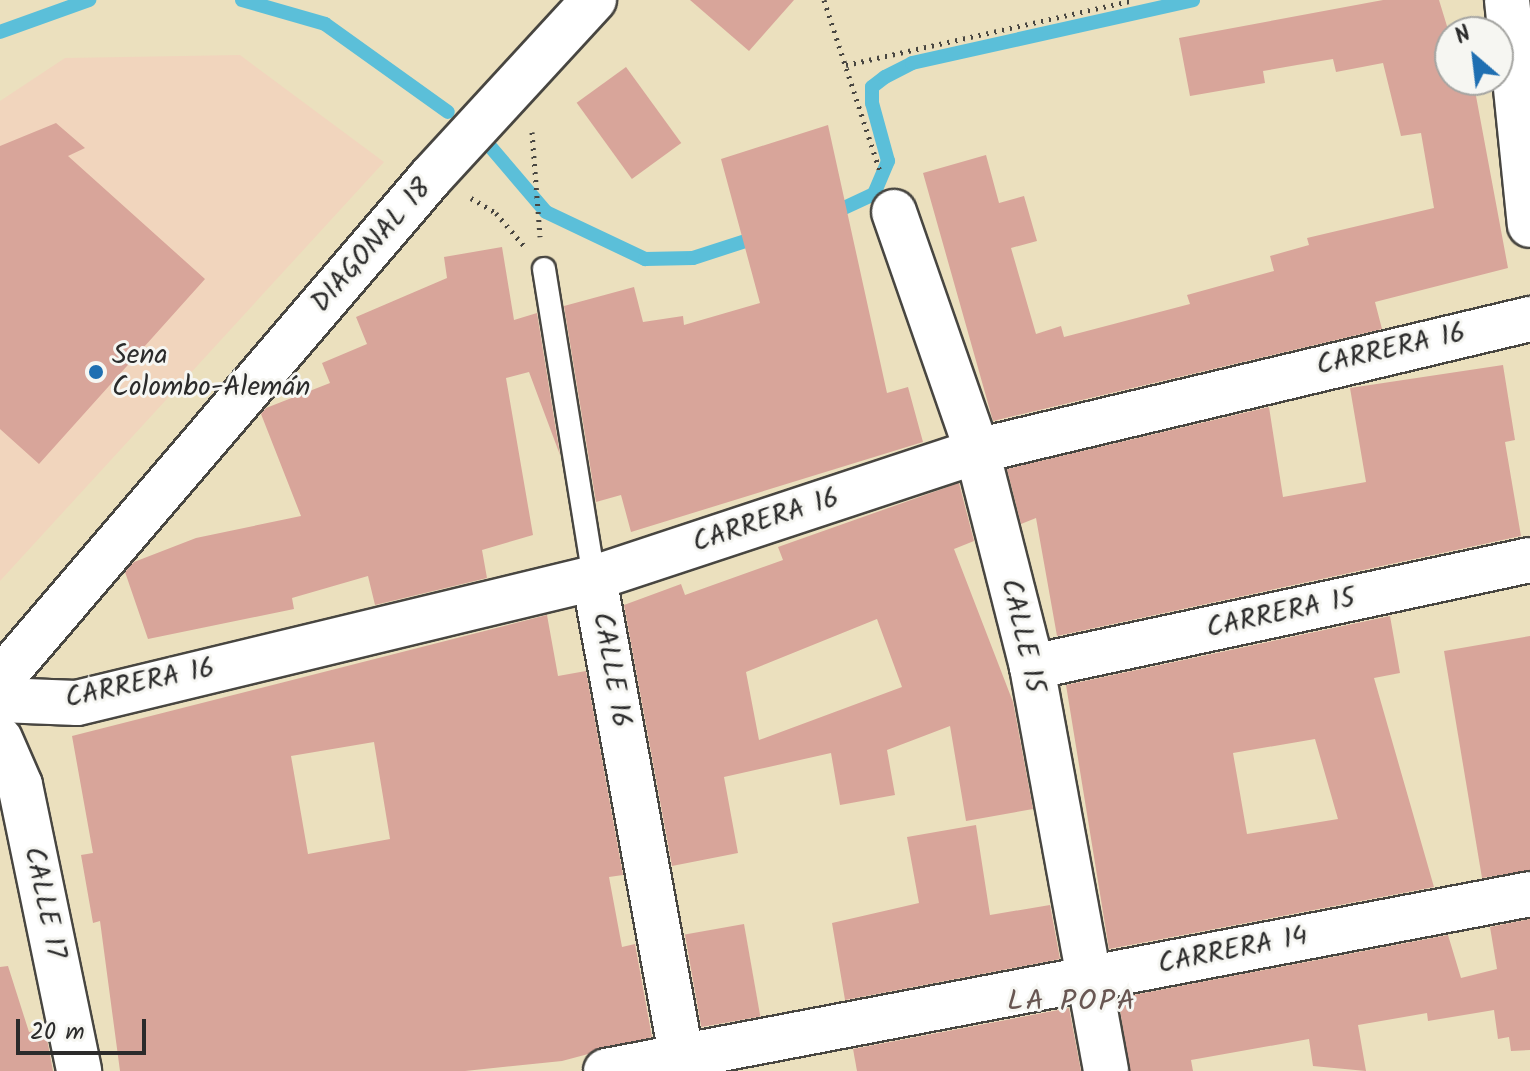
<!DOCTYPE html>
<html>
<head>
<meta charset="utf-8">
<style>
	body { margin:0 }
	#map { position:relative; width:1530px; height:1071px; overflow:hidden; background:#ebe0be; font-family:Kalam,sans-serif }
	div>[style] { position:absolute }
	.built>* { inset:0; background:#f1d5bd }
	.stream>* { height:14px; margin:-7px; padding:0 7px; transform-origin:7px; border-radius:7px; background:#5bbfd9 }
	.building>* { inset:0; background:#d8a59a; transform-origin:0 0 }
	.path>* { height:5px; margin-top:-2.5px; transform-origin:0; background:repeating-linear-gradient(90deg,#484641 0 2px,transparent 0 8px) }
	.roads { filter:drop-shadow(2px 0 #484641) drop-shadow(-2px 0 #484641) drop-shadow(0 2px #484641) drop-shadow(0 -2px #484641) }
	.lane>* { height:22px; margin:-11px; padding:0 11px; transform-origin:11px; border-radius:11px; background:#fff }
	.street>* { height:44px; margin:-22px; padding:0 22px; transform-origin:22px; border-radius:22px; background:#fff }
	.primary>* { height:44px; margin:-22px; padding:0 22px; transform-origin:22px; border-radius:22px; background:#fff }
	.dots>* { width:22px; height:22px; translate:-50% -50%; box-sizing:border-box; border:4px solid #f6f6f2; border-radius:50% }
	span { translate:-50% -50%; white-space:nowrap; text-align:center; line-height:1.15; -webkit-text-stroke:6px #f6f6f2; paint-order:stroke }
	.street-label { font-size:28px; color:#2b2b2b }
	.poi-label { font-size:28px; color:#2b2b2b }
	.left { translate:0 -50%; text-align:left }
	.neighbourhood-label { font-size:30px; color:#685652; letter-spacing:2px }
	.north { position:absolute; left:1434px; top:16px; width:80px; height:80px; box-sizing:border-box; background:#f6f6f2; border:2px solid #a5a5a2; border-radius:50%; rotate:332deg; font-size:22px; font-weight:700; line-height:32px; text-align:center; color:#2b2b2b }
	.north::after { content:''; display:block; margin:auto; width:28px; height:36px; background:#1f6fb2; clip-path:polygon(50% 0,100% 100%,50% 72%,0 100%) }
	.scale { position:absolute; left:16px; top:1019px; width:130px; height:36px; box-sizing:border-box; border:4px solid #2b2b2b; border-top:0; padding-left:10px; font-size:24px; line-height:28px; white-space:nowrap; color:#2b2b2b; -webkit-text-stroke:6px #f6f6f2; paint-order:stroke }
</style>
</head>
<body>
<div id="map">
	<div class="built">
		<i style="clip-path:polygon(240px 55px,384px 162px,0 581px,0 101px,65px 58px)"></i>
	</div>
	<div class="stream">
		<i style="left:242px;top:0;width:86px;rotate:16.1deg"></i>
		<i style="left:325px;top:24px;width:151px;rotate:35.6deg"></i>
		<i style="left:0;top:32px;width:95px;rotate:-19.8deg"></i>
		<i style="left:488px;top:144px;width:89px;rotate:49.5deg"></i>
		<i style="left:546px;top:212px;width:110px;rotate:25.4deg"></i>
		<i style="left:645px;top:259px;width:48px;rotate:-1.2deg"></i>
		<i style="left:693px;top:258px;width:71px;rotate:-17.9deg"></i>
		<i style="left:831px;top:214px;width:47px;rotate:-24.9deg"></i>
		<i style="left:874px;top:194px;width:36px;rotate:-67deg"></i>
		<i style="left:888px;top:161px;width:60px;rotate:-105.4deg"></i>
		<i style="left:872px;top:103px;width:16px;rotate:-90deg"></i>
		<i style="left:872px;top:87px;width:16px;rotate:-38deg"></i>
		<i style="left:885px;top:77px;width:30px;rotate:-27deg"></i>
		<i style="left:912px;top:63px;width:288px;rotate:-12.6deg"></i>
	</div>
	<div class="building">
		<i style="clip-path:polygon(690px 0,794px 0,749px 51px)"></i>
		<i style="clip-path:polygon(1383px 0,1439px 0,1450px 36px,1450px 80px,1468px 80px,1476px 96px,1508px 268px,1375px 302px,1382px 329px,993px 421px,923px 173px,986px 155px,999px 203px,1024px 196px,1037px 241px,1011px 248px,1036px 334px,1061px 326px,1064px 337px,1190px 304px,1187px 295px,1274px 271px,1270px 256px,1309px 245px,1307px 238px,1434px 208px,1421px 133px,1401px 136px,1383px 63px,1336px 72px,1333px 59px,1297px 65px,1263px 71px,1265px 83px,1190px 96px,1179px 38px)"></i>
		<i style="left:626px;top:67px;width:94px;height:61px;rotate:54deg"></i>
		<i style="clip-path:polygon(56px 123px,85px 148px,68px 156px,205px 279px,39px 464px,0 429px,0 146px)"></i>
		<i style="clip-path:polygon(828px 125px,887px 393px,908px 387px,923px 442px,631px 532px,621px 495px,596px 502px,564px 306px,634px 287px,643px 322px,683px 316px,684px 325px,760px 303px,721px 159px)"></i>
		<i style="clip-path:polygon(502px 247px,514px 320px,537px 313px,560px 455px,529px 372px,506px 378px,533px 535px,482px 550px,487px 578px,375px 605px,368px 576px,292px 598px,294px 609px,148px 639px,125px 572px,134px 562px,196px 538px,301px 516px,261px 414px,266px 408px,330px 383px,322px 363px,367px 344px,356px 317px,447px 278px,444px 257px)"></i>
		<i style="clip-path:polygon(1503px 365px,1515px 440px,1505px 442px,1521px 536px,1057px 636px,1036px 518px,1021px 524px,1007px 469px,1269px 407px,1283px 497px,1366px 482px,1350px 388px)"></i>
		<i style="clip-path:polygon(evenodd,959px 483px,974px 541px,954px 549px,1013px 702px,1033px 809px,966px 821px,950px 726px,887px 750px,895px 795px,840px 805px,831px 753px,724px 777px,738px 853px,672px 866px,624px 605px,681px 584px,685px 595px,783px 560px,778px 547px,959px 483px,877px 619px,902px 687px,759px 740px,746px 672px,877px 619px)"></i>
		<i style="clip-path:polygon(evenodd,547px 615px,558px 676px,586px 671px,623px 875px,609px 877px,622px 947px,635px 944px,652px 1037px,562px 1061px,465px 1071px,120px 1071px,100px 921px,93px 923px,81px 855px,93px 853px,72px 736px,547px 615px,374px 742px,390px 839px,308px 854px,291px 756px,374px 742px)"></i>
		<i style="clip-path:polygon(evenodd,1390px 616px,1400px 673px,1374px 678px,1434px 887px,1109px 949px,1066px 685px,1390px 616px,1315px 739px,1338px 819px,1247px 834px,1233px 753px,1315px 739px)"></i>
		<i style="clip-path:polygon(1530px 636px,1530px 870px,1482px 878px,1444px 651px)"></i>
		<i style="clip-path:polygon(976px 825px,990px 915px,1050px 905px,1060px 959px,845px 1000px,832px 923px,919px 903px,907px 837px)"></i>
		<i style="clip-path:polygon(1530px 919px,1530px 1050px,1511px 1051px,1509px 1037px,1498px 1039px,1494px 1010px,1428px 1021px,1427px 1013px,1358px 1025px,1366px 1071px,1313px 1066px,1309px 1039px,1191px 1060px,1193px 1071px,1130px 1071px,1118px 998px,1448px 935px,1461px 978px,1497px 969px,1490px 927px)"></i>
		<i style="left:744px;top:924px;width:94px;height:60px;rotate:80deg"></i>
		<i style="clip-path:polygon(8px 966px,29px 1032px,45px 1028px,53px 1071px,0 1071px,0 967px)"></i>
		<i style="clip-path:polygon(1069px 1008px,1081px 1071px,857px 1071px,853px 1049px)"></i>
	</div>
	<div class="path">
		<i style="left:824px;top:0;width:183px;rotate:71.9deg"></i>
		<i style="left:846px;top:65px;width:295px;rotate:-12.7deg"></i>
		<i style="left:532px;top:132px;width:105px;rotate:85.6deg"></i>
		<i style="left:471px;top:198px;width:29px;rotate:31deg"></i>
		<i style="left:496px;top:213px;width:45px;rotate:49.5deg"></i>
	</div>
	<div class="roads">
		<div class="lane">
			<i style="left:544px;top:269px;width:313px;rotate:80.8deg"></i>
		</div>
		<div class="street">
			<i style="left:1507px;top:0;width:226px;rotate:84.2deg"></i>
			<i style="left:894px;top:212px;width:253px;rotate:70.8deg"></i>
			<i style="left:977px;top:451px;width:223px;rotate:75.7deg"></i>
			<i style="left:1032px;top:667px;width:411px;rotate:79.6deg"></i>
			<i style="left:594px;top:578px;width:501px;rotate:79.65deg"></i>
			<i style="left:1032px;top:667px;width:509px;rotate:-12.13deg"></i>
			<i style="left:0;top:700px;width:77px;rotate:2.2deg"></i>
			<i style="left:77px;top:703px;width:532px;rotate:-13.59deg"></i>
			<i style="left:594px;top:578px;width:404px;rotate:-18.3deg"></i>
			<i style="left:977px;top:451px;width:569px;rotate:-13.43deg"></i>
			<i style="left:0;top:739px;width:50px;rotate:66.5deg"></i>
			<i style="left:20px;top:785px;width:292px;rotate:78.3deg"></i>
			<i style="left:606px;top:1071px;width:941px;rotate:-10.84deg"></i>
		</div>
		<div class="primary">
			<i style="left:0;top:680px;width:662px;rotate:-49.41deg"></i>
			<i style="left:431px;top:177px;width:241px;rotate:-47.4deg"></i>
		</div>
	</div>
	<div class="dots">
		<i style="left:96px;top:372px;background:#1f6fb2"></i>
	</div>
	<div class="street-label">
		<span style="left:372px;top:246px;rotate:-49deg">DIAGONAL 18</span>
		<span style="left:1391px;top:350px;rotate:-13deg">CARRERA 16</span>
		<span style="left:766px;top:521px;rotate:-18deg">CARRERA 16</span>
		<span style="left:1281px;top:614px;rotate:-12deg">CARRERA 15</span>
		<span style="left:1022px;top:636px;rotate:77deg">CALLE 15</span>
		<span style="left:611px;top:670px;rotate:80deg">CALLE 16</span>
		<span style="left:140px;top:684px;rotate:-12deg">CARRERA 16</span>
		<span style="left:44px;top:903px;rotate:78deg">CALLE 17</span>
		<span style="left:1233px;top:951px;rotate:-11deg">CARRERA 14</span>
	</div>
	<div class="poi-label">
		<span class="left" style="left:112px;top:372px">Sena<br>Colombo-Alemán</span>
	</div>
	<div class="neighbourhood-label">
		<span style="left:1072px;top:1002px">LA POPA</span>
	</div>
	<div class="north">N</div>
	<div class="scale">20 m</div>
</div>
</body>
</html>
